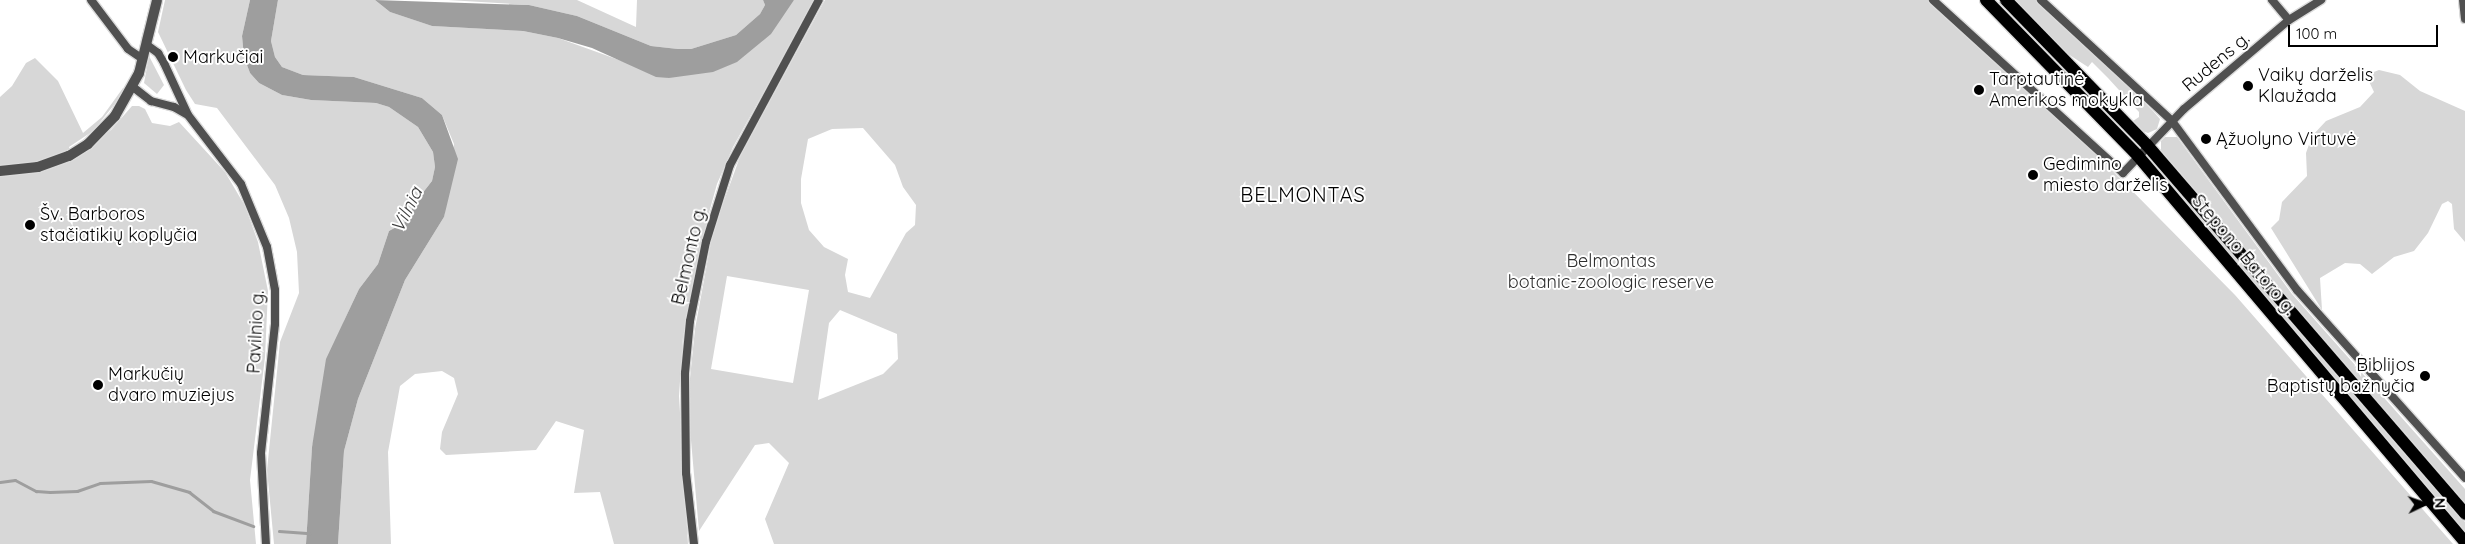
<!DOCTYPE html>
<html>
<head>
<meta charset="utf-8">
<style>
	body { margin:0 }
	#map { position:relative; width:2465px; height:544px; overflow:hidden; background:#fff; font-family:Quicksand,sans-serif }
	div>[style] { position:absolute }
	.green>* { inset:0; background:#d7d7d7 }
	.water>* { inset:0; background:#9e9e9e }
	.stream>* { height:3px; margin:-1.5px; padding:0 1.5px; transform-origin:1.5px; border-radius:1.5px; background:#9e9e9e }
	.roads { filter:drop-shadow(1px 0 #dbdbdb) drop-shadow(-1px 0 #dbdbdb) drop-shadow(0 1px #dbdbdb) drop-shadow(0 -1px #dbdbdb) }
	.minor>* { height:8px; margin:-4px; padding:0 4px; transform-origin:4px; border-radius:4px; background:#505050 }
	.tertiary>* { height:10px; margin:-5px; padding:0 5px; transform-origin:5px; border-radius:5px; background:#505050 }
	.primary>* { height:12px; margin:-6px; padding:0 6px; transform-origin:6px; border-radius:6px; background:#000 }
	.dots>* { width:14px; height:14px; translate:-50% -50%; box-sizing:border-box; border:2px solid #fff; border-radius:50% }
	span { translate:-50% -50%; white-space:nowrap; text-align:center; line-height:1.15; -webkit-text-stroke:4px #fff; paint-order:stroke }
	.poi-label { font-size:18px; color:#000 }
	.left { translate:0 -50%; text-align:left }
	.right { translate:-100% -50%; text-align:right }
	.street-label { font-size:18px; color:#000 }
	.park-label { font-size:18px; color:#2e2e2e }
	.water-label { font-size:19px; color:#3f3f3f; font-style:italic }
	.quarter-label { font-size:20px; color:#000; letter-spacing:1px }
	.north { position:absolute; left:2400px; top:479px; width:50px; height:50px; -webkit-text-stroke:4px #fff; paint-order:stroke; rotate:87deg; font-size:14px; font-weight:700; line-height:20px; text-align:center; color:#000 }
	.north::after { content:''; display:block; margin:auto; width:18px; height:22px; background:#000; clip-path:polygon(50% 0,100% 100%,50% 72%,0 100%) }
	.scale { position:absolute; left:2288px; top:25px; width:150px; height:22px; box-sizing:border-box; border:2px solid #000; border-top:0; padding-left:6px; font-size:15px; line-height:18px; white-space:nowrap; color:#000; -webkit-text-stroke:4px #fff; paint-order:stroke }
</style>
</head>
<body>
<div id="map">
	<div class="green">
		<i style="clip-path:polygon(165px 0,250px 0,242px 36px,244px 57px,250px 73px,259px 83px,282px 95px,311px 100px,376px 103px,389px 107px,418px 127px,433px 152px,435px 167px,432px 181px,414px 204px,407px 221px,389px 231px,378px 264px,359px 289px,344px 321px,312px 447px,306px 544px,274px 544px,267px 470px,280px 342px,299px 293px,297px 252px,289px 218px,275px 185px,217px 108px,195px 104px,186px 90px,158px 32px)"></i>
		<i style="clip-path:polygon(278px 0,375px 0,390px 12px,432px 26px,523px 31px,558px 38px,669px 78px,794px 0,815px 0,733px 147px,717px 184px,707px 220px,683px 337px,679px 396px,688px 544px,614px 544px,600px 492px,574px 493px,584px 430px,556px 421px,536px 450px,446px 455px,440px 449px,442px 432px,458px 394px,454px 378px,442px 371px,415px 374px,400px 386px,388px 452px,391px 544px,338px 544px,344px 451px,358px 399px,405px 280px,444px 217px,454px 144px,442px 115px,422px 98px,354px 77px,303px 75px,282px 67px,275px 57px,271px 41px)"></i>
		<i style="clip-path:polygon(448px 0,577px 0,636px 27px,637px 0,763px 0,765px 5px,760px 14px,736px 35px,691px 49px,678px 49px,651px 46px,577px 16px,529px 5px)"></i>
		<i style="clip-path:polygon(evenodd,825px 0,1930px 0,2078px 136px,2235px 295px,2453px 544px,774px 544px,765px 519px,789px 463px,769px 443px,755px 445px,699px 531px,690px 429px,690px 378px,695px 329px,713px 231px,741px 154px,825px 0,863px 128px,895px 165px,903px 187px,916px 205px,915px 225px,906px 233px,870px 298px,848px 292px,845px 275px,848px 259px,824px 247px,809px 230px,801px 203px,801px 179px,808px 139px,832px 129px,863px 128px,825px 0,727px 276px,809px 290px,793px 383px,711px 369px,727px 276px,825px 0,840px 310px,897px 334px,898px 359px,883px 374px,818px 400px,829px 323px,840px 310px)"></i>
		<i style="clip-path:polygon(2014px 0,2037px 0,2152px 110px,2160px 119px,2157px 129px,2148px 133px,2142px 131px,2133px 121px,2139px 117px,2139px 112px,2108px 78px,2092px 62px,2088px 67px,2068px 54px)"></i>
		<i style="clip-path:polygon(149px 56px,164px 85px,157px 94px,144px 83px)"></i>
		<i style="clip-path:polygon(35px 58px,58px 81px,83px 133px,102px 117px,123px 88px,126px 90px,93px 131px,69px 147px,73px 157px,111px 130px,132px 106px,139px 106px,145px 109px,152px 123px,170px 126px,179px 122px,225px 172px,245px 206px,258px 242px,268px 291px,265px 357px,250px 480px,256px 544px,0 544px,0 97px,12px 86px,26px 63px)"></i>
		<i style="clip-path:polygon(2379px 70px,2400px 75px,2420px 91px,2465px 111px,2465px 242px,2454px 229px,2452px 204px,2448px 201px,2442px 204px,2428px 233px,2414px 251px,2394px 257px,2372px 274px,2360px 264px,2345px 263px,2320px 278px,2322px 310px,2271px 228px,2279px 220px,2282px 202px,2307px 176px,2306px 153px,2312px 136px,2326px 121px,2360px 107px,2374px 92px,2366px 75px)"></i>
		<i style="clip-path:polygon(2165px 137px,2177px 137px,2292px 294px,2465px 489px,2465px 504px,2161px 152px,2161px 141px)"></i>
		<i style="clip-path:polygon(2154px 162px,2465px 522px,2465px 533px,2153px 165px)"></i>
	</div>
	<div class="water">
		<i style="clip-path:polygon(250px 0,278px 0,271px 41px,275px 57px,282px 67px,303px 75px,354px 77px,422px 98px,442px 115px,458px 159px,444px 217px,405px 280px,358px 399px,344px 451px,338px 544px,306px 544px,312px 447px,326px 359px,359px 289px,378px 264px,389px 231px,407px 221px,414px 204px,432px 181px,435px 167px,433px 152px,418px 127px,389px 107px,376px 103px,311px 100px,282px 95px,259px 83px,250px 73px,244px 57px,242px 36px)"></i>
		<i style="clip-path:polygon(375px 0,529px 5px,577px 16px,651px 46px,678px 49px,691px 49px,736px 35px,760px 14px,765px 5px,763px 0,794px 0,771px 34px,737px 62px,713px 72px,669px 78px,656px 77px,592px 48px,558px 38px,523px 31px,432px 26px,390px 12px)"></i>
	</div>
	<div class="stream">
		<i style="left:0;top:482px;width:15px;rotate:-8deg"></i>
		<i style="left:15px;top:480px;width:24px;rotate:28deg"></i>
		<i style="left:36px;top:491px;width:14px;rotate:4deg"></i>
		<i style="left:50px;top:492px;width:27px;rotate:-2deg"></i>
		<i style="left:77px;top:491px;width:24px;rotate:-19deg"></i>
		<i style="left:100px;top:483px;width:51px;rotate:-2.2deg"></i>
		<i style="left:151px;top:481px;width:40px;rotate:16deg"></i>
		<i style="left:189px;top:492px;width:31px;rotate:38deg"></i>
		<i style="left:213px;top:511px;width:43px;rotate:20.6deg"></i>
		<i style="left:279px;top:531px;width:31px;rotate:4deg"></i>
	</div>
	<div class="roads">
		<div class="minor">
			<i style="left:91px;top:0;width:61px;rotate:52.9deg"></i>
			<i style="left:128px;top:49px;width:18px;rotate:34deg"></i>
			<i style="left:1933px;top:0;width:257px;rotate:42.3deg"></i>
			<i style="left:2123px;top:173px;width:88px;rotate:-46.4deg"></i>
			<i style="left:2184px;top:109px;width:138px;rotate:-40.3deg"></i>
			<i style="left:2289px;top:20px;width:38px;rotate:-32deg"></i>
			<i style="left:2041px;top:0;width:178px;rotate:42.7deg"></i>
			<i style="left:2172px;top:121px;width:210px;rotate:53.5deg"></i>
			<i style="left:2297px;top:290px;width:252px;rotate:48.2deg"></i>
			<i style="left:2272px;top:0;width:26px;rotate:50deg"></i>
			<i style="left:2463px;top:0;width:19px;rotate:84deg"></i>
			<i style="left:147px;top:45px;width:14px;rotate:36deg"></i>
			<i style="left:158px;top:53px;width:12px;rotate:59deg"></i>
			<i style="left:164px;top:63px;width:57px;rotate:65.2deg"></i>
			<i style="left:188px;top:115px;width:87px;rotate:52.5deg"></i>
			<i style="left:241px;top:184px;width:68px;rotate:67.6deg"></i>
			<i style="left:267px;top:247px;width:44px;rotate:79.5deg"></i>
			<i style="left:275px;top:290px;width:34px;rotate:90deg"></i>
			<i style="left:275px;top:324px;width:130px;rotate:96.2deg"></i>
			<i style="left:261px;top:453px;width:91px;rotate:86.9deg"></i>
			<i style="left:133px;top:87px;width:23px;rotate:38deg"></i>
			<i style="left:151px;top:101px;width:24px;rotate:15deg"></i>
			<i style="left:174px;top:107px;width:14px;rotate:30deg"></i>
			<i style="left:694px;top:544px;width:71px;rotate:-96.4deg"></i>
			<i style="left:686px;top:473px;width:100px;rotate:-90.6deg"></i>
			<i style="left:685px;top:373px;width:52px;rotate:-84.5deg"></i>
			<i style="left:690px;top:321px;width:81px;rotate:-78.6deg"></i>
			<i style="left:706px;top:242px;width:81px;rotate:-72.7deg"></i>
			<i style="left:730px;top:165px;width:187px;rotate:-61.7deg"></i>
		</div>
		<div class="tertiary">
			<i style="left:0;top:171px;width:38px;rotate:-6deg"></i>
			<i style="left:38px;top:167px;width:33px;rotate:-20deg"></i>
			<i style="left:69px;top:156px;width:22px;rotate:-32deg"></i>
			<i style="left:88px;top:144px;width:39px;rotate:-46deg"></i>
			<i style="left:115px;top:116px;width:49px;rotate:-60.8deg"></i>
			<i style="left:139px;top:73px;width:75px;rotate:-76.1deg"></i>
		</div>
		<div class="primary">
			<i style="left:1986px;top:0;width:218px;rotate:45.7deg"></i>
			<i style="left:2138px;top:156px;width:506px;rotate:49.73deg"></i>
			<i style="left:2006px;top:0;width:202px;rotate:45.8deg"></i>
			<i style="left:2147px;top:145px;width:487px;rotate:49.2deg"></i>
		</div>
	</div>
	<div class="dots">
		<i style="left:173px;top:57px;background:#000"></i>
		<i style="left:2248px;top:86px;background:#000"></i>
		<i style="left:1979px;top:90px;background:#000"></i>
		<i style="left:2206px;top:139px;background:#000"></i>
		<i style="left:2033px;top:175px;background:#000"></i>
		<i style="left:30px;top:225px;background:#000"></i>
		<i style="left:2425px;top:376px;background:#000"></i>
		<i style="left:98px;top:385px;background:#000"></i>
	</div>
	<div class="poi-label">
		<span class="left" style="left:183px;top:57px">Markučiai</span>
		<span class="left" style="left:2258px;top:86px">Vaikų darželis<br>Klaužada</span>
		<span class="left" style="left:1989px;top:90px">Tarptautinė<br>Amerikos mokykla</span>
		<span class="left" style="left:2216px;top:139px">Ąžuolyno Virtuvė</span>
		<span class="left" style="left:2043px;top:175px">Gedimino<br>miesto darželis</span>
		<span class="left" style="left:40px;top:225px">Šv. Barboros<br>stačiatikių koplyčia</span>
		<span class="right" style="left:2415px;top:376px">Biblijos<br>Baptistų bažnyčia</span>
		<span class="left" style="left:108px;top:385px">Markučių<br>dvaro muziejus</span>
	</div>
	<div class="street-label">
		<span style="left:2216px;top:62px;rotate:-40deg">Rudens g.</span>
		<span style="left:2244px;top:255px;rotate:50deg">Stepono Batoro g.</span>
		<span style="left:689px;top:256px;rotate:-77deg">Belmonto g.</span>
		<span style="left:256px;top:332px;rotate:-87deg">Pavilnio g.</span>
	</div>
	<div class="park-label">
		<span style="left:1611px;top:272px">Belmontas<br>botanic-zoologic reserve</span>
	</div>
	<div class="water-label">
		<span style="left:407px;top:210px;rotate:-64deg">Vilnia</span>
	</div>
	<div class="quarter-label">
		<span style="left:1303px;top:194px">BELMONTAS</span>
	</div>
	<div class="north">N</div>
	<div class="scale">100 m</div>
</div>
</body>
</html>
